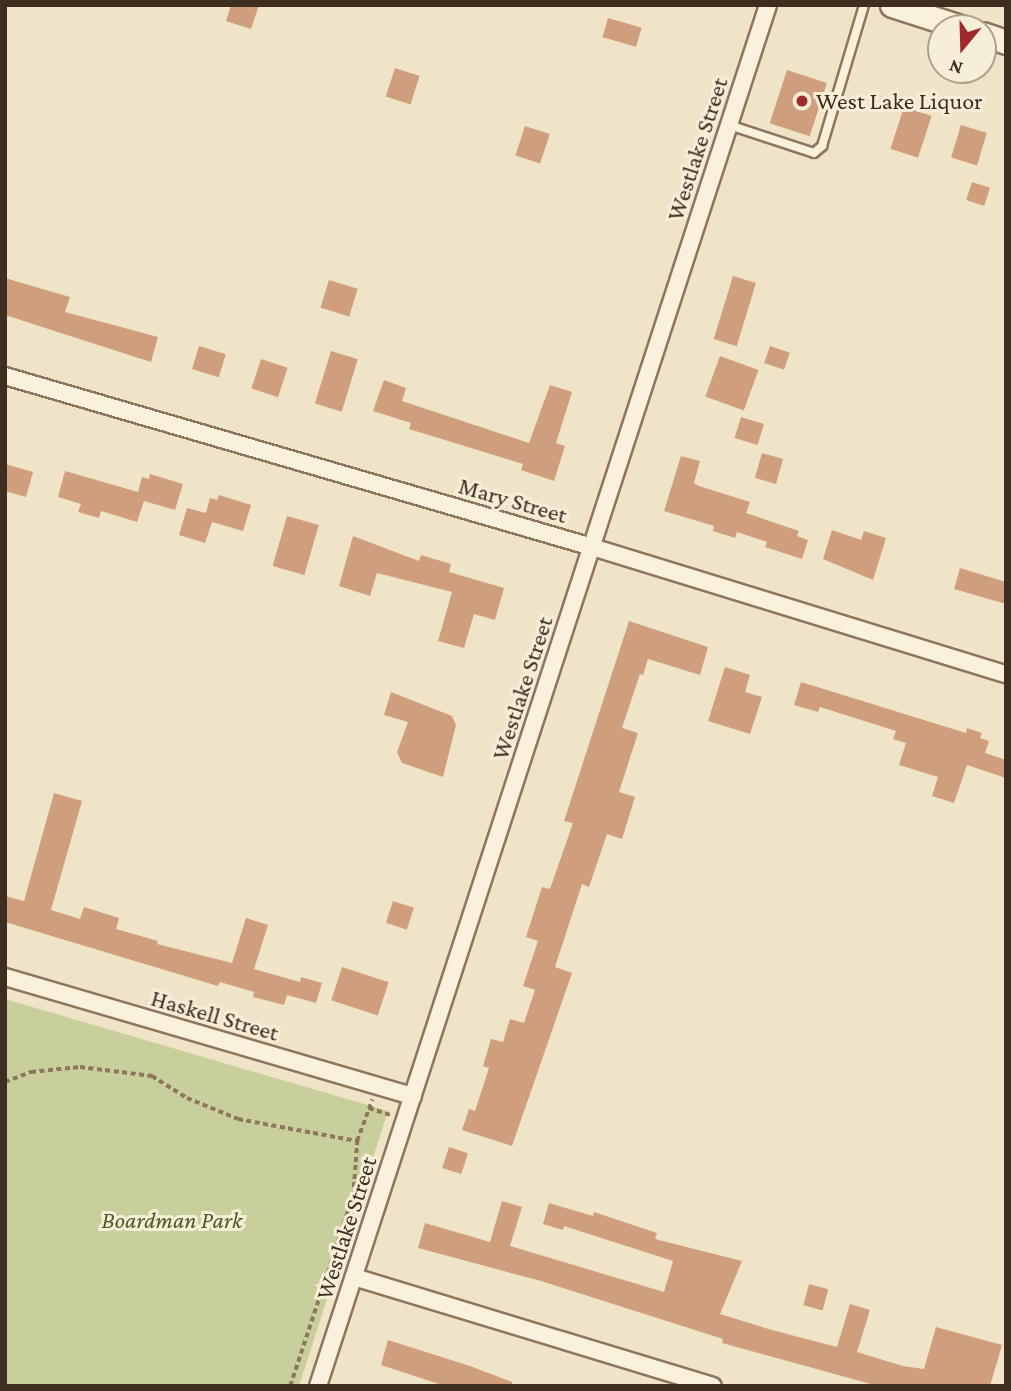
<!DOCTYPE html>
<html>
<head>
<meta charset="utf-8">
<style>
	body { margin:0 }
	#map { position:relative; width:1011px; height:1391px; overflow:hidden; background:#f0e4c8; font-family:"Crimson Pro",serif }
	div>[style] { position:absolute }
	.green>* { inset:0; background:#c9cf9b }
	.building>* { inset:0; background:#cf9f7d; transform-origin:0 0 }
	.path>* { height:3.5px; margin-top:-1.75px; transform-origin:0; background:repeating-linear-gradient(90deg,#8d765c 0 5px,transparent 0 8.5px) }
	.roads { filter:drop-shadow(2px 0 #8d765c) drop-shadow(-2px 0 #8d765c) drop-shadow(0 2px #8d765c) drop-shadow(0 -2px #8d765c) }
	.lane>* { height:8px; margin:-4px; padding:0 4px; transform-origin:4px; border-radius:4px; background:#faf1dc }
	.street>* { height:16px; margin:-8px; padding:0 8px; transform-origin:8px; border-radius:8px; background:#faf1dc }
	.secondary>* { height:23px; margin:-11.5px; padding:0 11.5px; transform-origin:11.5px; border-radius:11.5px; background:#faf1dc }
	.dots>* { width:19px; height:19px; translate:-50% -50%; box-sizing:border-box; border:4px solid #f7eed8; border-radius:50% }
	span { translate:-50% -50%; white-space:nowrap; text-align:center; line-height:1.15; -webkit-text-stroke:6px #f7eed8; paint-order:stroke }
	.poi-label { font-size:24px; color:#3d2e20 }
	.left { translate:0 -50%; text-align:left }
	.street-label { font-size:24px; color:#3d2e20 }
	.park-label { font-size:24px; color:#4d5a26; font-style:italic }
	.frame { position:absolute; inset:0; border:7px solid #3d2e20; pointer-events:none }
	.north { position:absolute; left:927px; top:14px; width:70px; height:70px; box-sizing:border-box; background:#f7eed8; border:2px solid #ada18e; border-radius:50%; rotate:199deg; font-size:19px; font-weight:700; line-height:28px; text-align:center; color:#3d2e20 }
	.north::after { content:''; display:block; margin:auto; width:24px; height:32px; background:#9e2a2b; clip-path:polygon(50% 0,100% 100%,50% 72%,0 100%) }
</style>
</head>
<body>
<div id="map">
	<div class="green">
		<i style="clip-path:polygon(5px 999px,388px 1111px,299px 1386px,5px 1386px)"></i>
	</div>
	<div class="building">
		<i style="clip-path:polygon(231px 5px,259px 5px,251px 29px,226px 21px)"></i>
		<i style="left:608px;top:18px;width:35px;height:20px;rotate:16deg"></i>
		<i style="left:395px;top:68px;width:26px;height:30px;rotate:18deg"></i>
		<i style="left:787px;top:70px;width:42px;height:56px;rotate:18deg"></i>
		<i style="left:904px;top:107px;width:29px;height:44px;rotate:18deg"></i>
		<i style="left:961px;top:125px;width:27px;height:34px;rotate:17deg"></i>
		<i style="left:525px;top:126px;width:26px;height:31px;rotate:18deg"></i>
		<i style="left:972px;top:182px;width:19px;height:19px;rotate:18deg"></i>
		<i style="left:733px;top:276px;width:24px;height:66px;rotate:17deg"></i>
		<i style="clip-path:polygon(5px 278px,70px 297px,65px 312px,158px 337px,151px 362px,5px 315px)"></i>
		<i style="left:329px;top:280px;width:30px;height:29px;rotate:17deg"></i>
		<i style="left:199px;top:346px;width:28px;height:24px;rotate:17deg"></i>
		<i style="left:770px;top:346px;width:21px;height:18px;rotate:19deg"></i>
		<i style="left:331px;top:351px;width:28px;height:55px;rotate:17deg"></i>
		<i style="left:720px;top:356px;width:41px;height:43px;rotate:20deg"></i>
		<i style="left:261px;top:359px;width:28px;height:31px;rotate:18deg"></i>
		<i style="clip-path:polygon(384px 380px,406px 388px,402px 401px,529px 443px,550px 385px,572px 392px,556px 443px,565px 446px,554px 481px,521px 470px,523px 464px,409px 429px,411px 423px,373px 411px)"></i>
		<i style="left:741px;top:417px;width:24px;height:22px;rotate:17deg"></i>
		<i style="left:762px;top:453px;width:22px;height:26px;rotate:16deg"></i>
		<i style="clip-path:polygon(681px 456px,700px 461px,694px 483px,699px 486px,750px 502px,746px 513px,799px 531px,797px 536px,808px 540px,802px 559px,765px 547px,767px 542px,737px 532px,735px 538px,713px 531px,714px 526px,664px 511px)"></i>
		<i style="clip-path:polygon(5px 464px,33px 472px,26px 497px,5px 491px)"></i>
		<i style="clip-path:polygon(65px 471px,138px 492px,142px 477px,149px 479px,150px 474px,183px 484px,175px 510px,144px 501px,137px 522px,101px 511px,99px 518px,78px 512px,81px 504px,58px 497px)"></i>
		<i style="clip-path:polygon(219px 495px,251px 505px,243px 531px,212px 522px,205px 543px,179px 535px,187px 508px,206px 513px,210px 498px,217px 500px)"></i>
		<i style="left:287px;top:516px;width:33px;height:52px;rotate:16deg"></i>
		<i style="clip-path:polygon(832px 530px,861px 540px,864px 531px,886px 538px,873px 580px,823px 559px)"></i>
		<i style="clip-path:polygon(353px 536px,419px 561px,421px 555px,451px 564px,449px 572px,504px 588px,495px 620px,474px 614px,464px 648px,438px 641px,452px 592px,377px 573px,370px 596px,339px 586px)"></i>
		<i style="clip-path:polygon(960px 568px,1006px 582px,1006px 604px,954px 589px)"></i>
		<i style="clip-path:polygon(629px 621px,708px 647px,700px 675px,648px 659px,643px 675px,640px 674px,622px 728px,638px 733px,619px 792px,635px 797px,622px 839px,607px 834px,589px 887px,582px 884px,555px 967px,572px 973px,512px 1146px,462px 1130px,469px 1109px,475px 1111px,489px 1068px,483px 1066px,491px 1039px,503px 1042px,510px 1019px,524px 1023px,535px 990px,523px 986px,538px 941px,526px 937px,542px 887px,550px 889px,573px 823px,564px 821px)"></i>
		<i style="clip-path:polygon(725px 667px,750px 675px,745px 692px,762px 697px,750px 734px,708px 721px)"></i>
		<i style="clip-path:polygon(801px 682px,966px 733px,967px 728px,982px 733px,980px 738px,989px 741px,985px 753px,1006px 760px,1006px 778px,967px 765px,954px 803px,932px 796px,938px 777px,899px 765px,906px 743px,893px 739px,896px 731px,820px 707px,818px 712px,794px 705px)"></i>
		<i style="clip-path:polygon(391px 692px,452px 716px,456px 725px,443px 777px,402px 763px,397px 752px,408px 722px,384px 715px)"></i>
		<i style="clip-path:polygon(54px 793px,82px 801px,51px 910px,80px 919px,84px 907px,119px 918px,116px 929px,158px 941px,157px 944px,232px 963px,246px 918px,268px 925px,254px 969px,300px 982px,301px 977px,322px 983px,316px 1003px,287px 995px,284px 1005px,253px 997px,254px 992px,220px 982px,218px 986px,5px 922px,5px 896px,24px 901px)"></i>
		<i style="left:393px;top:901px;width:22px;height:23px;rotate:18deg"></i>
		<i style="left:342px;top:967px;width:49px;height:35px;rotate:18deg"></i>
		<i style="left:449px;top:1147px;width:20px;height:22px;rotate:18deg"></i>
		<i style="clip-path:polygon(502px 1201px,522px 1207px,510px 1246px,664px 1292px,673px 1261px,564px 1226px,563px 1230px,543px 1224px,549px 1203px,593px 1216px,594px 1212px,657px 1233px,655px 1239px,742px 1261px,720px 1314px,772px 1330px,837px 1347px,850px 1304px,870px 1310px,857px 1352px,903px 1366px,924px 1369px,936px 1327px,1002px 1345px,990px 1386px,878px 1386px,722px 1343px,723px 1339px,541px 1281px,418px 1248px,425px 1223px,490px 1242px)"></i>
		<i style="left:809px;top:1284px;width:20px;height:22px;rotate:15deg"></i>
		<i style="clip-path:polygon(388px 1340px,470px 1366px,512px 1382px,512px 1386px,445px 1386px,381px 1365px)"></i>
	</div>
	<div class="path">
		<i style="left:5px;top:1082px;width:28px;rotate:-21deg"></i>
		<i style="left:31px;top:1072px;width:49px;rotate:-5.8deg"></i>
		<i style="left:80px;top:1067px;width:73px;rotate:7.1deg"></i>
		<i style="left:152px;top:1076px;width:41px;rotate:32.2deg"></i>
		<i style="left:187px;top:1098px;width:55px;rotate:22.4deg"></i>
		<i style="left:238px;top:1119px;width:121px;rotate:10.5deg"></i>
		<i style="left:369px;top:1108px;width:22px;rotate:18deg"></i>
		<i style="left:290px;top:1386px;width:200px;rotate:-71.7deg"></i>
		<i style="left:353px;top:1196px;width:55px;rotate:-85.8deg"></i>
		<i style="left:357px;top:1141px;width:44px;rotate:-69.9deg"></i>
	</div>
	<div class="roads">
		<div class="lane">
			<i style="left:729px;top:125px;width:89px;rotate:18.2deg"></i>
			<i style="left:814px;top:153px;width:11px;rotate:-41deg"></i>
			<i style="left:822px;top:146px;width:147px;rotate:-73.4deg"></i>
		</div>
		<div class="street">
			<i style="left:5px;top:376px;width:611px;rotate:16.24deg"></i>
			<i style="left:592px;top:547px;width:433px;rotate:17.1deg"></i>
			<i style="left:5px;top:977px;width:425px;rotate:16.3deg"></i>
			<i style="left:354px;top:1277px;width:375px;rotate:16.9deg"></i>
			<i style="left:318px;top:1386px;width:1452px;rotate:-71.95deg"></i>
		</div>
		<div class="secondary">
			<i style="left:892px;top:5px;width:75px;rotate:17.9deg"></i>
			<i style="left:983px;top:34px;width:24px;rotate:19deg"></i>
		</div>
	</div>
	<div class="dots">
		<i style="left:802px;top:101px;background:#9e2a2b"></i>
	</div>
	<div class="poi-label">
		<span class="left" style="left:816px;top:101px">West Lake Liquor</span>
	</div>
	<div class="street-label">
		<span style="left:697px;top:149px;rotate:-72deg">Westlake Street</span>
		<span style="left:513px;top:500px;rotate:16deg">Mary Street</span>
		<span style="left:522px;top:688px;rotate:-72deg">Westlake Street</span>
		<span style="left:215px;top:1015px;rotate:16deg">Haskell Street</span>
		<span style="left:346px;top:1228px;rotate:-72deg">Westlake Street</span>
	</div>
	<div class="park-label">
		<span style="left:172px;top:1220px">Boardman Park</span>
	</div>
	<div class="frame"></div>
	<div class="north">N</div>
</div>
</body>
</html>
